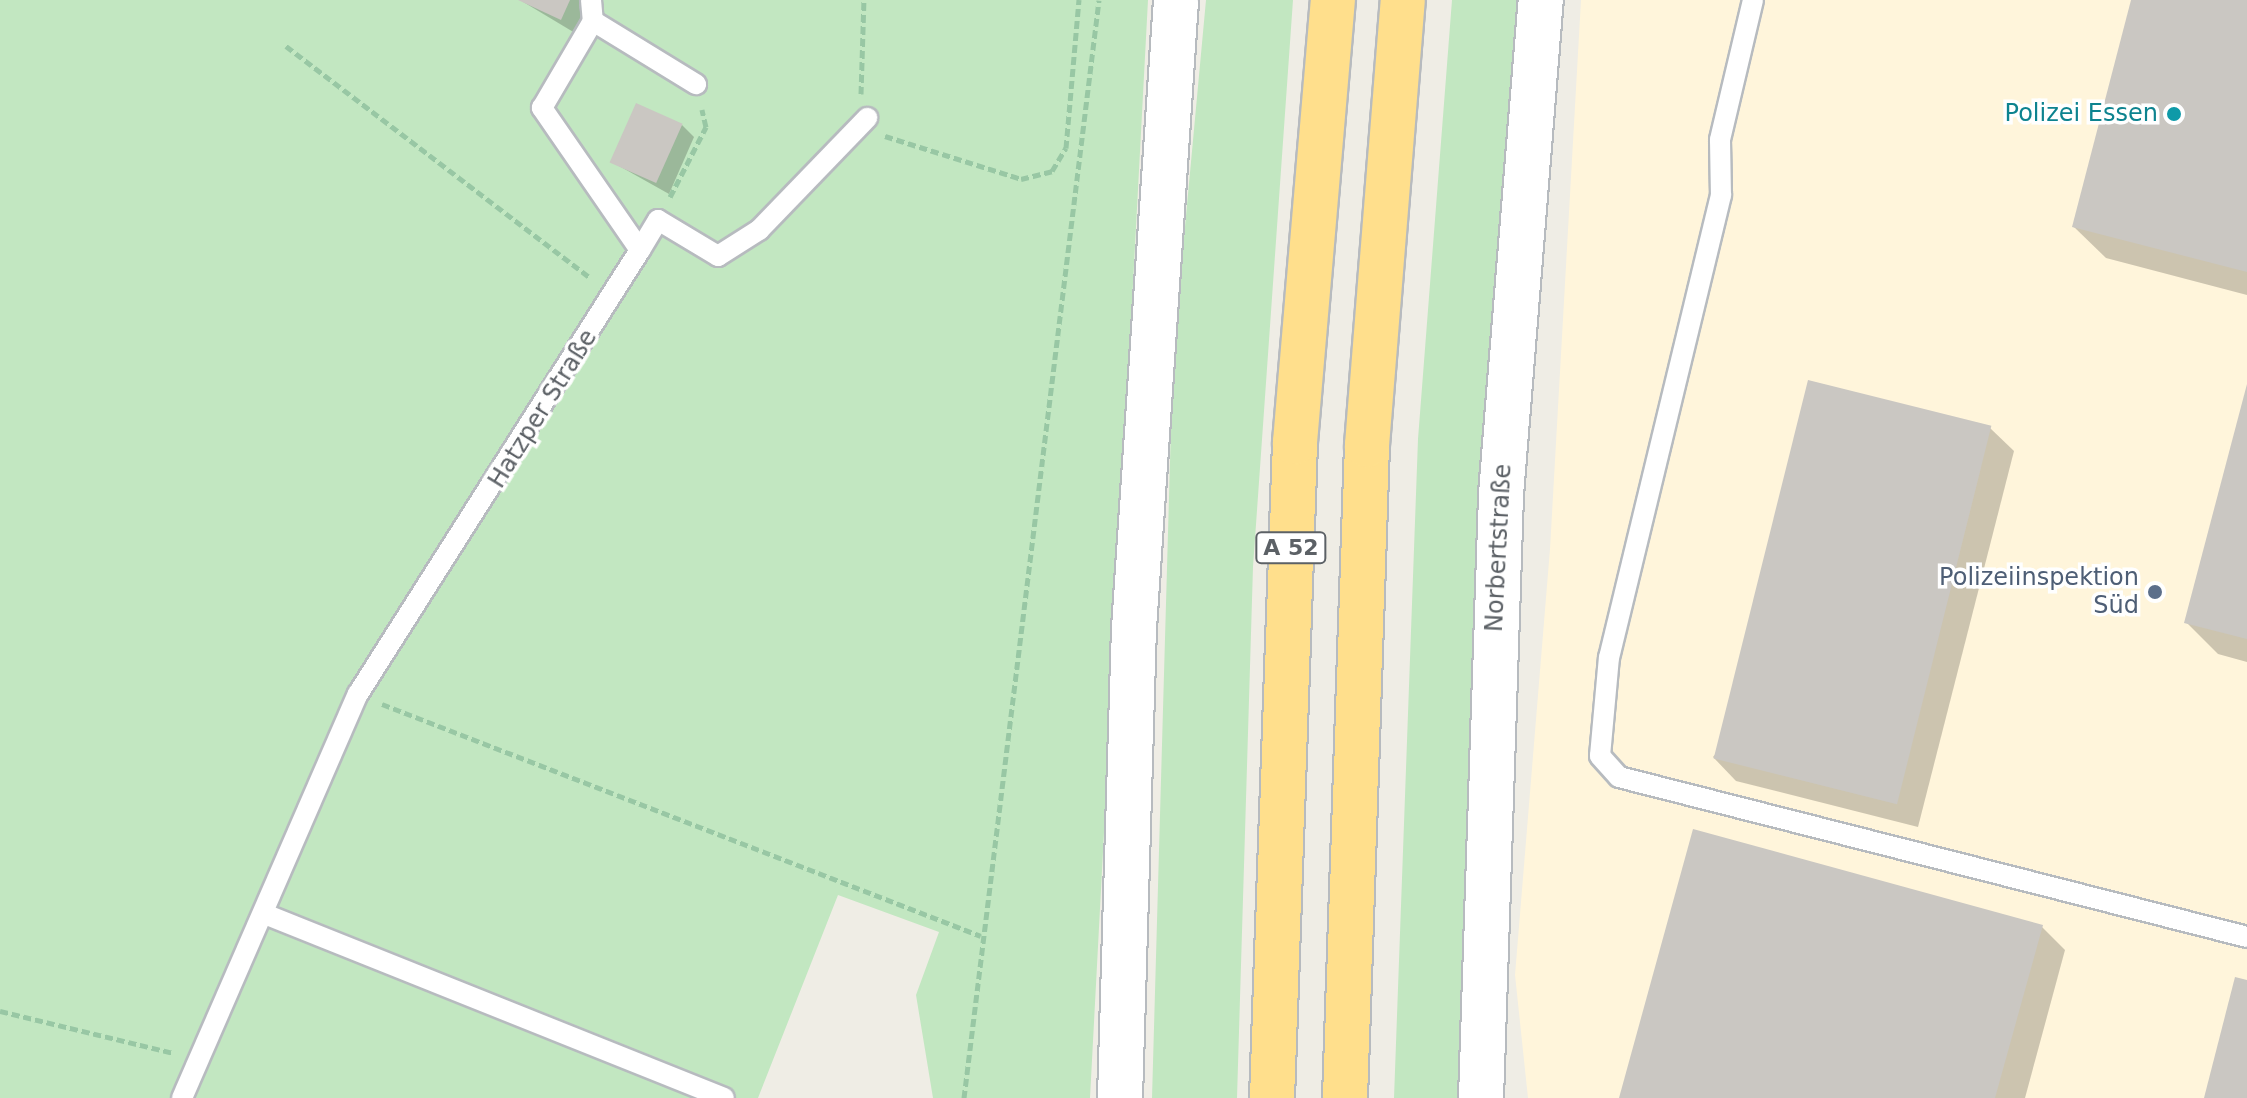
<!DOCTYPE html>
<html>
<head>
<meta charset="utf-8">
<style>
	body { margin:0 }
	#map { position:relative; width:2247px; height:1098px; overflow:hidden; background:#efede5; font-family:"DejaVu Sans",sans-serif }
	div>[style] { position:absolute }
	.commercial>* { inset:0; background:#fff5db }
	.green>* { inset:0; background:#c2e7c1 }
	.shadow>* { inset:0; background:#0003 }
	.building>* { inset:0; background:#cac7c2; transform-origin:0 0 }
	.path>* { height:5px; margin-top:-2.5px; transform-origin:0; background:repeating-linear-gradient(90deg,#98c7a4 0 8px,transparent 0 12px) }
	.roads { filter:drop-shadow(2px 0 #b7bbbf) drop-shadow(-2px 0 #b7bbbf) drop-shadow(0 2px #b7bbbf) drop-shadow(0 -2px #b7bbbf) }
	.lane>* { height:20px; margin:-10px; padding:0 10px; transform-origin:10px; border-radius:10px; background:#fff }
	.secondary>* { height:44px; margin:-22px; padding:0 22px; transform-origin:22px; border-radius:22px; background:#fff }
	.highway>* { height:44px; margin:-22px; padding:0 22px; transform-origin:22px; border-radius:22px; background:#ffdf8c }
	.dots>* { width:22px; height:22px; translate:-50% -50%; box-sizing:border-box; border:4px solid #fff; border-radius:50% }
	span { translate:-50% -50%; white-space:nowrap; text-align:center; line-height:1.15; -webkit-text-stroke:7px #fff; paint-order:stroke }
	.shield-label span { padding:2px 6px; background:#fff; border:2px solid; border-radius:6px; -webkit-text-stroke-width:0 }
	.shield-label { font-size:22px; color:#5c6166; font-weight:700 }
	.culture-label { font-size:24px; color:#0d838f }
	.right { translate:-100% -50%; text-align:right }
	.street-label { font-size:24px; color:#5c6166 }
	.service-label { font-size:24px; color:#4e5e75 }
</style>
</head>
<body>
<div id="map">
	<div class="commercial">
		<i style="clip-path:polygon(1581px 0,2247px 0,2247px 1098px,1528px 1098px,1515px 975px,1550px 549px)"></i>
	</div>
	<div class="green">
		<i style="clip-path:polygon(0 0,1148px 0,1090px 1098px,933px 1098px,916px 995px,939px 932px,838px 895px,758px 1098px,0 1098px)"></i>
		<i style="clip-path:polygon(1206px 0,1293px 0,1253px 567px,1237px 1098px,1152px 1098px,1173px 356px)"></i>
		<i style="clip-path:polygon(1452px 0,1519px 0,1483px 449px,1462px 1098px,1394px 1098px,1418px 439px)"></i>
	</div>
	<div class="shadow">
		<i style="clip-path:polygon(520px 0,596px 0,580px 36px)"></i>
		<i style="clip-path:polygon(2133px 0,2247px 0,2247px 295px,2106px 258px,2074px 227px)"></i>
		<i style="clip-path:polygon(682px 125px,694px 137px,669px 194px,612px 162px)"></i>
		<i style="clip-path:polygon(2247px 388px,2247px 662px,2218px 654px,2186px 622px)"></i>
		<i style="clip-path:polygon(1990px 428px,2014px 451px,1918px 827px,1736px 781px,1713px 757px)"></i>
		<i style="clip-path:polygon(2042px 927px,2065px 950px,2025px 1098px,1621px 1098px)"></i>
	</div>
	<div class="building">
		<i style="clip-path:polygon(518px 0,570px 0,561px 20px)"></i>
		<i style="clip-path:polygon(2131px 0,2247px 0,2247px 272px,2072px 227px)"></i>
		<i style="left:636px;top:103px;width:51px;height:65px;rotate:24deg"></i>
		<i style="left:1808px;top:380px;width:189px;height:390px;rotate:14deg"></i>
		<i style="clip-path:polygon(2247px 384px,2247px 639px,2184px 623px)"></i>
		<i style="clip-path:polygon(1693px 829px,2043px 925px,1995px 1098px,1619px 1098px)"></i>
		<i style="clip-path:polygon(2235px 977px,2247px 980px,2247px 1098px,2204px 1098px)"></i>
	</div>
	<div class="path">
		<i style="left:286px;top:46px;width:382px;rotate:37.3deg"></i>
		<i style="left:861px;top:94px;width:94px;rotate:-88.2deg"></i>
		<i style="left:885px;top:136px;width:143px;rotate:17.5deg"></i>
		<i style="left:1021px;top:179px;width:32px;rotate:-14deg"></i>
		<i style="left:1052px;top:171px;width:27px;rotate:-59deg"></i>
		<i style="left:1066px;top:148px;width:149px;rotate:-85deg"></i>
		<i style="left:670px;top:197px;width:79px;rotate:-62.8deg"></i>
		<i style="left:706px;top:127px;width:18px;rotate:-103deg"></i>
		<i style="left:382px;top:704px;width:642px;rotate:21.17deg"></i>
		<i style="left:0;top:1011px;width:179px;rotate:13.6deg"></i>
		<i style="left:964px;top:1098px;width:1106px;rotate:-82.99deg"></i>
	</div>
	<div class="roads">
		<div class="lane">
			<i style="left:591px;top:0;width:21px;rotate:85deg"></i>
			<i style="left:1753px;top:0;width:144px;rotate:103.3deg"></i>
			<i style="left:1720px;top:140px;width:55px;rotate:89deg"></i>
			<i style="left:1721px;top:195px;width:475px;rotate:103.6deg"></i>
			<i style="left:1609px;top:657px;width:99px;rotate:95.2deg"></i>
			<i style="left:1600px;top:756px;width:28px;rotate:48deg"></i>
			<i style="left:1619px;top:777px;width:648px;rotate:14.29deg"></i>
			<i style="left:640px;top:250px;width:35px;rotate:-59deg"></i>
			<i style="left:658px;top:220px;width:70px;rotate:31deg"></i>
			<i style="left:718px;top:256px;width:49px;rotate:-32.4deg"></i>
			<i style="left:759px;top:230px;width:156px;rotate:-46deg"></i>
			<i style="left:267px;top:915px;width:492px;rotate:21.8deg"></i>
			<i style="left:182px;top:1098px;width:441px;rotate:-66.5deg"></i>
			<i style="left:358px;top:694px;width:526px;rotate:-57.58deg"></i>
			<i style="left:640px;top:250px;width:173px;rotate:-124.6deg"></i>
			<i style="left:542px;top:108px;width:101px;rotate:-59.6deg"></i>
			<i style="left:593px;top:21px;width:121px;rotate:31.5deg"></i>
		</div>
		<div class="secondary">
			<i style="left:1120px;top:1098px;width:470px;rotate:-88.3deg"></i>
			<i style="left:1134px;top:628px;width:629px;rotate:-86.17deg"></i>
			<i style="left:1481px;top:1098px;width:604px;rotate:-88.1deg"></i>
			<i style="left:1501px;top:494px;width:496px;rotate:-85.4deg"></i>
		</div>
		<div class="highway">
			<i style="left:1272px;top:1098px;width:656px;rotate:-87.99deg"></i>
			<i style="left:1295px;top:442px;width:444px;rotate:-85.1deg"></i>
			<i style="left:1345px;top:1098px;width:653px;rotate:-88.07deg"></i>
			<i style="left:1367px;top:445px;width:446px;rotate:-85.4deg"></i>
		</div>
	</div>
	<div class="dots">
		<i style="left:2174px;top:114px;background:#0f9aa8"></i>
		<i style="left:2155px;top:592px;background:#5c6f8a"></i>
	</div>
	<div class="shield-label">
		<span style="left:1291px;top:548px">A 52</span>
	</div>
	<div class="culture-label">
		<span class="right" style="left:2158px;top:114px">Polizei Essen</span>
	</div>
	<div class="street-label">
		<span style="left:543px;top:409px;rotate:-58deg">Hatzper Straße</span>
		<span style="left:1499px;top:548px;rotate:-87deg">Norbertstraße</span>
	</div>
	<div class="service-label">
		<span class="right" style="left:2139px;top:592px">Polizeiinspektion<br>Süd</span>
	</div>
</div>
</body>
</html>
